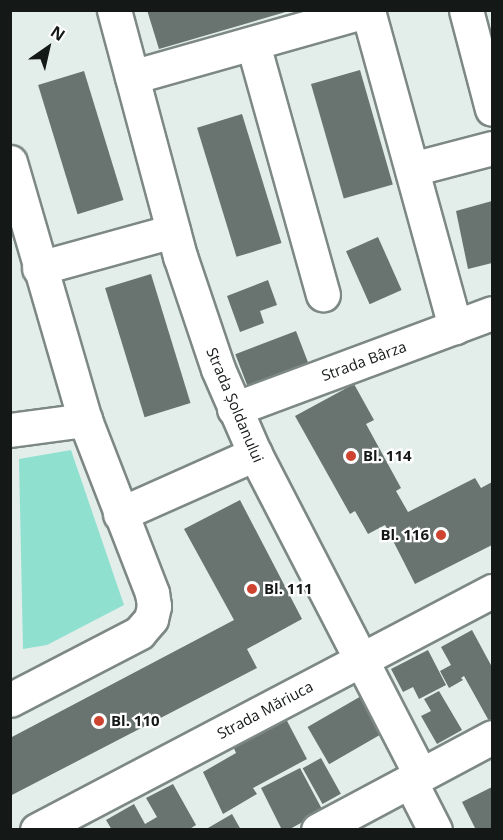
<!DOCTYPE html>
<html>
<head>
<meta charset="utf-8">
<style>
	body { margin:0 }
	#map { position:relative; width:503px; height:840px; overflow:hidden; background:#e3eeeb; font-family:"Open Sans",sans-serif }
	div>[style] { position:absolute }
	.green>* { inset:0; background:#90e0d0 }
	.building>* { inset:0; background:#697370; transform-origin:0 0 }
	.roads { filter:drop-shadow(2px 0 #7d8885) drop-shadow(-2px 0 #7d8885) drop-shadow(0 2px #7d8885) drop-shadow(0 -2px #7d8885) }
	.minor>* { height:33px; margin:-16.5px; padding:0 16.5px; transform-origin:16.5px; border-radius:16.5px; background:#fff }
	.dots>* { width:16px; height:16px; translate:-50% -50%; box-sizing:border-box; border:3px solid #fff; border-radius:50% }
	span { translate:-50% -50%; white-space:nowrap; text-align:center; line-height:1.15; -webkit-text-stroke:4.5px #fff; paint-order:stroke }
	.street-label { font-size:15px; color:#141817 }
	.poi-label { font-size:15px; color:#141817; font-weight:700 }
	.left { translate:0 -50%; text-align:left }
	.right { translate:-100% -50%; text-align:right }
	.frame { position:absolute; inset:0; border:12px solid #141817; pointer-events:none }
	.north { position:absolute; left:18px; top:18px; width:60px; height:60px; -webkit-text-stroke:4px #fff; paint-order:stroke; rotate:34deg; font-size:16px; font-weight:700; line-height:24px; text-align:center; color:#141817 }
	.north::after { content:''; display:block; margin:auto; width:21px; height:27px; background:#141817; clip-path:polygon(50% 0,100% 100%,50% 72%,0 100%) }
</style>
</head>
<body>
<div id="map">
	<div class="green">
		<i style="clip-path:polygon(71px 450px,124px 605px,47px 645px,23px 649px,19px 459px)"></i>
	</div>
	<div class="building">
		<i style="clip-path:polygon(147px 10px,289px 10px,289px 11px,159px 49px)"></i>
		<i style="left:360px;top:70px;width:119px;height:51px;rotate:74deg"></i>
		<i style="left:84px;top:71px;width:135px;height:48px;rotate:73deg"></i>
		<i style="left:242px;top:114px;width:135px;height:47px;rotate:73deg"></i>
		<i style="clip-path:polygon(492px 201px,492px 263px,468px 269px,456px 211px)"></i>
		<i style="left:378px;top:237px;width:58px;height:35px;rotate:66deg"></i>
		<i style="left:151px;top:274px;width:135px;height:48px;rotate:73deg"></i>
		<i style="clip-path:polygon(268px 280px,277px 305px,260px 311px,264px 323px,240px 332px,227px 296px)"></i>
		<i style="left:296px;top:331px;width:34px;height:65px;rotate:69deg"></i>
		<i style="clip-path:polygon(354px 384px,374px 420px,366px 424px,401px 488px,396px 491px,408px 512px,475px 478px,481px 488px,492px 482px,492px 545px,415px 584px,385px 525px,368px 534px,355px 511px,350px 514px,295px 416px)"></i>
		<i style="clip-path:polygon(240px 500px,302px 619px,247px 649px,257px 668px,10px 796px,10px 738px,234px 620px,184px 529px)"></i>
		<i style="clip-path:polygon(472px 630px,492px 667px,492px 719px,489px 721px,464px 676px,461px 678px,463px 680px,449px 688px,440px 671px,451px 665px,441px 647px)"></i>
		<i style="clip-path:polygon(428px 650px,446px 685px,419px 699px,413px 687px,403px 692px,391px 669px)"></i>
		<i style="clip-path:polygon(439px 691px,462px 730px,437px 744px,421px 716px,431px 711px,424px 699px)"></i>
		<i style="left:363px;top:695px;width:43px;height:64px;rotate:60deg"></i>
		<i style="clip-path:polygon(285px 717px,307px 759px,253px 788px,257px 794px,223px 814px,203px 772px,236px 753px,233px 746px)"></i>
		<i style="left:321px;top:758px;width:41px;height:21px;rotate:61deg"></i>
		<i style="clip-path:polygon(300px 768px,323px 811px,288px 830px,282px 830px,261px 788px)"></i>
		<i style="clip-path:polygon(173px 784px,196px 825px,188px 830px,112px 830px,106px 820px,134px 804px,145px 824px,157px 817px,146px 798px)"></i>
		<i style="clip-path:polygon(492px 787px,492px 830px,476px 830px,462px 802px)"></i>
		<i style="clip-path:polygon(232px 814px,241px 830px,210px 830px,208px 828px)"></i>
	</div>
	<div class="roads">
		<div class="minor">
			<i style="left:114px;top:10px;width:255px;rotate:75deg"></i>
			<i style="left:180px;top:256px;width:119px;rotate:71.4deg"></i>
			<i style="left:218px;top:369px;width:93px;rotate:66.5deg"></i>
			<i style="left:255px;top:454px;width:361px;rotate:62.7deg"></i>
			<i style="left:466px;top:10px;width:102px;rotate:75.3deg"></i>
			<i style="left:368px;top:11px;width:328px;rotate:74.6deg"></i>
			<i style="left:253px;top:44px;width:260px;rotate:74.4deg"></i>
			<i style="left:132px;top:77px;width:246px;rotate:-15.8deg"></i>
			<i style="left:10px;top:162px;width:269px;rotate:73.8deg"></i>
			<i style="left:85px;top:420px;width:186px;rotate:68.8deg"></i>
			<i style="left:152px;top:593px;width:13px;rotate:81deg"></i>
			<i style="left:154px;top:606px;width:13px;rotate:103deg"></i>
			<i style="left:151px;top:619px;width:18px;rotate:131deg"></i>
			<i style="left:139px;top:633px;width:145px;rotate:152.6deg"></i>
			<i style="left:412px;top:169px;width:83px;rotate:-14.7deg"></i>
			<i style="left:39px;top:268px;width:139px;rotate:-15.4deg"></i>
			<i style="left:234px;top:409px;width:275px;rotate:-20.4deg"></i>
			<i style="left:10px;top:430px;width:76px;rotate:-7.6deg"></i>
			<i style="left:120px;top:514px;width:148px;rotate:-24deg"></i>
			<i style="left:410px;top:781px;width:55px;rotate:63deg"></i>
			<i style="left:37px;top:830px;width:514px;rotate:-27.71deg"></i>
			<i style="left:318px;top:830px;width:197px;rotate:-28.1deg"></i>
		</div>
	</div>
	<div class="dots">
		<i style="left:351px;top:456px;background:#cf4331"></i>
		<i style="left:441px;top:535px;background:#cf4331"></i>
		<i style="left:252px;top:589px;background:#cf4331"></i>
		<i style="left:99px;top:721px;background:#cf4331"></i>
	</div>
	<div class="street-label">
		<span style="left:364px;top:361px;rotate:-20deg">Strada Bârza</span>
		<span style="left:235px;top:405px;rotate:67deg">Strada Șoldanului</span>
		<span style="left:265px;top:710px;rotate:-28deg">Strada Măriuca</span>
	</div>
	<div class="poi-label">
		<span class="left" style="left:363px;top:456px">Bl. 114</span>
		<span class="right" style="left:429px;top:535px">Bl. 116</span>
		<span class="left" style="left:264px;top:589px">Bl. 111</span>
		<span class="left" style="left:111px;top:721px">Bl. 110</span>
	</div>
	<div class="frame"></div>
	<div class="north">N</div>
</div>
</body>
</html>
